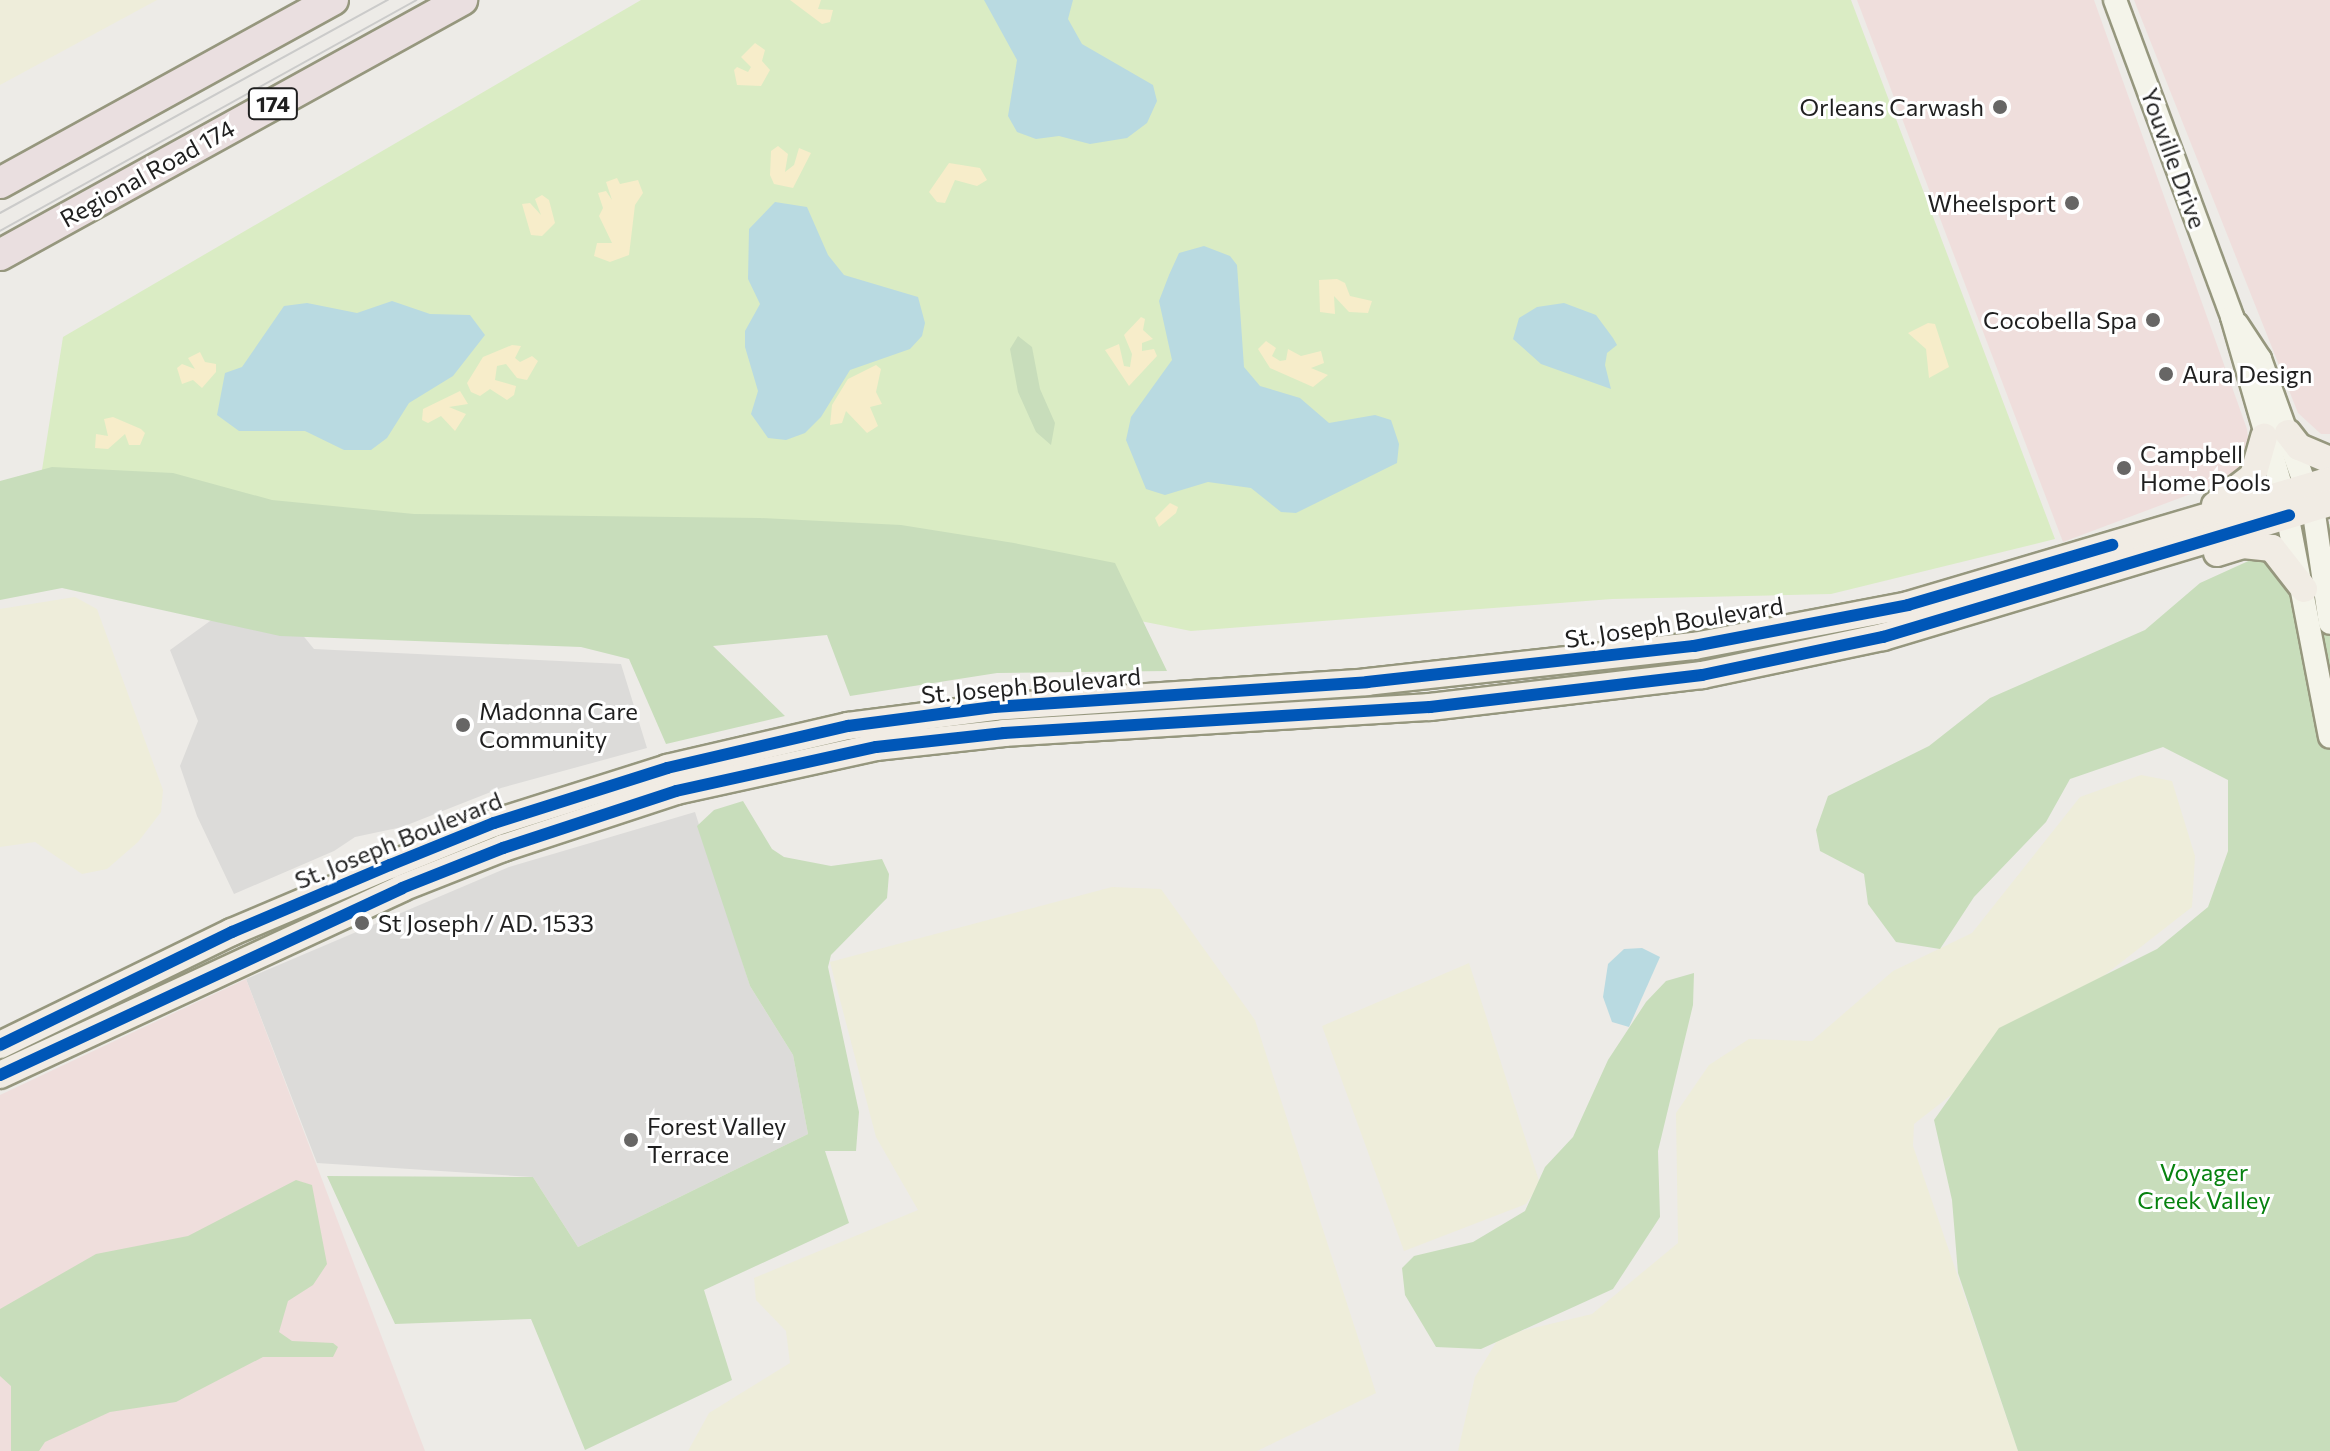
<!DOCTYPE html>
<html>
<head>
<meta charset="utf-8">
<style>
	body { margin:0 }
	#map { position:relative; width:2330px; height:1451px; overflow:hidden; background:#edebe7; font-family:Commissioner,sans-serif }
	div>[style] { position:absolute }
	.residential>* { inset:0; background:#dcdbd9 }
	.commercial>* { inset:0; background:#efdedc }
	.farmland>* { inset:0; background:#eeedda }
	.grass>* { inset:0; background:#daecc4 }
	.forest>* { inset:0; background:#c8ddbb }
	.sand>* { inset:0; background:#f7edca }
	.water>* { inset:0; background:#b9dae1 }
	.roads { filter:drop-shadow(2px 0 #96977e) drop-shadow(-2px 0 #96977e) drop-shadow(0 2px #96977e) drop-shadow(0 -2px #96977e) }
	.secondary>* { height:22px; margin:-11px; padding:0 11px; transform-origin:11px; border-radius:11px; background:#f4f4ea }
	.primary>* { height:26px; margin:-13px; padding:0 13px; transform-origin:13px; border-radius:13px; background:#f1ece4 }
	.highway>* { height:30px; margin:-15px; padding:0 15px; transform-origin:15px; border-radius:15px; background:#eadfe0 }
	.tram>* { height:2px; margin:-1px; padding:0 1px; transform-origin:1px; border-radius:1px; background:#cbcbca }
	.cycleway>* { height:12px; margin:-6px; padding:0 6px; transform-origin:6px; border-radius:6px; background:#0057b8 }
	.dots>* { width:22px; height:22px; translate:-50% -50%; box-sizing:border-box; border:4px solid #fff; border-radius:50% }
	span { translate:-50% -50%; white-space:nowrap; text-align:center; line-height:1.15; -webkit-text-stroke:6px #fff; paint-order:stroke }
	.shield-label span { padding:2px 6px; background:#fff; border:2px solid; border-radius:6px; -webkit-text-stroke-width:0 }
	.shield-label { font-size:22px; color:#1f1f1f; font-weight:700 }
	.poi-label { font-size:24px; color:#1f1f1f }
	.right { translate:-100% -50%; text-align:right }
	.left { translate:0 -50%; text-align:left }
	.street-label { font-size:24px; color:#1f1f1f }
	.park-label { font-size:24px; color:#07820f }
</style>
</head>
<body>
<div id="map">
	<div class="residential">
		<i style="clip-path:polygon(261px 584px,314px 649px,621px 664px,647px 748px,501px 788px,402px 827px,355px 837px,334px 851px,234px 894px,197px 816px,180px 766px,198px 721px,170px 650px)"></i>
		<i style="clip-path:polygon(695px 812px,750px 986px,793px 1055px,808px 1134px,578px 1247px,533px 1177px,317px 1163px,246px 979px,509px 867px)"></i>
	</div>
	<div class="commercial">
		<i style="clip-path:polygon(1857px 0,2094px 0,2247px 429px,2250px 459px,2233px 478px,2063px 542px)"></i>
		<i style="clip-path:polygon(2134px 0,2330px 0,2330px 434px,2321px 434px,2298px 413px)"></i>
		<i style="clip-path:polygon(246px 979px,425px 1451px,0 1451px,0 1095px)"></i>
	</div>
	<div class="farmland">
		<i style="clip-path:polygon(0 0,157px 0,0 85px)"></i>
		<i style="clip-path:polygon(75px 597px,97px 609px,163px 790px,161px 812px,138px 842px,107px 869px,82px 874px,35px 842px,0 847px,0 609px)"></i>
		<i style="clip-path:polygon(2141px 775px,2172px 781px,2195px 856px,2192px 907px,1914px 1124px,1913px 1146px,2018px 1451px,1458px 1451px,1475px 1377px,1500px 1336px,1592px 1314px,1678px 1243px,1676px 1113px,1709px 1065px,1749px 1039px,1812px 1041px,1893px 971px,1972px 933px,2080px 797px)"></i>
		<i style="clip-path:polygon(1112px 887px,1161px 889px,1255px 1020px,1376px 1393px,1257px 1451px,688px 1451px,709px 1413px,790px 1363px,786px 1331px,756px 1300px,754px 1278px,918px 1210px,876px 1137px,830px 962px)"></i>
		<i style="clip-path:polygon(1469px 963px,1540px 1184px,1526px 1204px,1404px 1251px,1322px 1026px)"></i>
	</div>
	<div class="grass">
		<i style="clip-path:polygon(641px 0,1851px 0,2055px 539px,1831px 594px,1612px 599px,1191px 631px,866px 567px,38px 495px,63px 337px)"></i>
	</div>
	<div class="forest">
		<i style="clip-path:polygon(1018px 336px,1032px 347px,1040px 389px,1055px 423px,1051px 445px,1036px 432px,1018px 392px,1010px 349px)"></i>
		<i style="clip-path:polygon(52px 467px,173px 473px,272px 500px,414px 514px,760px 518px,901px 525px,1014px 543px,1115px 563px,1167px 671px,997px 673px,850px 696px,827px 635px,713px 646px,785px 716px,666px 744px,629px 659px,581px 647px,280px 636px,62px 588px,0 600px,0 481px)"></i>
		<i style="clip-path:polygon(2330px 524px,2330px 1451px,2018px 1451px,1958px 1273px,1952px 1200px,1934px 1120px,1999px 1028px,2157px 949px,2208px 907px,2228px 851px,2228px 780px,2163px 747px,2070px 779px,2046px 822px,1974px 897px,1940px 949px,1896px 942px,1868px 904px,1864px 874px,1820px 851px,1816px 830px,1828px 796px,1929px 746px,1990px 698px,2145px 630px,2200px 583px)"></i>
		<i style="clip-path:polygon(743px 801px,772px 849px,784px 857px,831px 866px,882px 859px,889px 874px,887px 898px,831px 955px,828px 967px,859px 1112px,856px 1151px,825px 1151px,849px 1223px,704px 1290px,732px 1380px,585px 1450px,531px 1319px,395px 1324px,327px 1176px,533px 1177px,578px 1247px,808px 1134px,793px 1055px,750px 986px,697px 826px,714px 810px)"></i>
		<i style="clip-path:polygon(1694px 973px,1693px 1005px,1658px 1151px,1660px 1217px,1613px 1289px,1481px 1349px,1436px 1347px,1405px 1295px,1402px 1268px,1414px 1256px,1473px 1242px,1525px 1211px,1545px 1167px,1573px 1137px,1608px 1060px,1646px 1002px,1666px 981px)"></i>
		<i style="clip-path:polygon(296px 1180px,312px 1185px,327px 1264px,313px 1285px,288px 1301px,279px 1332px,292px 1341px,333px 1343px,338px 1347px,333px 1357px,263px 1357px,176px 1402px,110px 1412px,45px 1442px,39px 1451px,11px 1451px,11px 1386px,0 1376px,0 1309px,96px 1254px,188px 1236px)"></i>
	</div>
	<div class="sand">
		<i style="clip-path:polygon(790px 0,821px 0,818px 9px,833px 10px,830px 22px,822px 24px)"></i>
		<i style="clip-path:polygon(755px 43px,765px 50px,762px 61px,770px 70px,761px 86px,737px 85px,734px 70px,737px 67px,748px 72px,751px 67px,741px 57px)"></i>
		<i style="clip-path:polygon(778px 146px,788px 154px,785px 172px,794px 165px,799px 148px,811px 153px,793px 188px,774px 184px,770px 175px,771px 151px)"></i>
		<i style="clip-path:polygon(949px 163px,980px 168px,987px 180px,977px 186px,955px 180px,945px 203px,937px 202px,929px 192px)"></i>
		<i style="clip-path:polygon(617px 178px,620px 184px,638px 180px,643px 193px,635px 205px,629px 255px,610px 262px,594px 256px,597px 243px,612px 243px,599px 216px,603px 208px,598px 193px,606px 191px,612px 200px,606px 182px)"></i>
		<i style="clip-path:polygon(542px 195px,549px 200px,555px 223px,542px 236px,531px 235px,522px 204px,530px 203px,541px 215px,535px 199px)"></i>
		<i style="clip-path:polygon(1337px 279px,1345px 283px,1350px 296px,1372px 301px,1368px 313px,1349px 312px,1334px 296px,1335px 314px,1320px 312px,1319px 280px)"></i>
		<i style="clip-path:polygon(1141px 317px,1145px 319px,1143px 330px,1153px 339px,1142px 343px,1142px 351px,1154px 349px,1157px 356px,1129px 386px,1105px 350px,1119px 344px,1124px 366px,1130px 367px,1132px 354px,1124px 335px)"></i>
		<i style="clip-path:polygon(1928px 323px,1935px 324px,1949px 367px,1929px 378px,1926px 349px,1908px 333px)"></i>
		<i style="clip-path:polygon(1266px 341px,1276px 348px,1272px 356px,1280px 361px,1286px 360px,1288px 349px,1301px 356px,1321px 351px,1324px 363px,1311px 368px,1328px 375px,1313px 387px,1270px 368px,1258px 349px)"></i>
		<i style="clip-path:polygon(512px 345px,521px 346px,515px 358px,520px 362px,532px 356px,538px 361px,527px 380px,517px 378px,506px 364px,497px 366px,495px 380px,516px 386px,514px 395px,507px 400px,490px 389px,480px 396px,471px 392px,467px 383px,483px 357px)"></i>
		<i style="clip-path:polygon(200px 352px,205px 362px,216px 364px,216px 372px,202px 388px,193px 380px,182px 384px,177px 368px,182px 364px,195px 369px,188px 358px)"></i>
		<i style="clip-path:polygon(876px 365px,881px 369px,876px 392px,882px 404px,870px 407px,878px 426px,867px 433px,846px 411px,842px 423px,830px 425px,832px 405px,848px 379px)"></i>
		<i style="clip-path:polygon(460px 391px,468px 404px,449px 407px,466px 414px,455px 431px,441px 416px,428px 423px,422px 420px,423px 409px)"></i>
		<i style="clip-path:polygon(113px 417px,141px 429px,145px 433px,140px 445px,129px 445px,125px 434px,108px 449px,95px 448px,96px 434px,108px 436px,104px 419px)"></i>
		<i style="clip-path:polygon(1170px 503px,1178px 507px,1176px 513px,1159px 527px,1155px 518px)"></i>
	</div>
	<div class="water">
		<i style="clip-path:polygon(984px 0,1073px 0,1068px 19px,1082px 44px,1153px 85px,1157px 101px,1147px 123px,1127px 138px,1090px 144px,1059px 136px,1036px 139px,1017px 132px,1008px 116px,1017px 60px)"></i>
		<i style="clip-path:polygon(775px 202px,807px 207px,828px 255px,844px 275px,918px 297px,925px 323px,922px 336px,910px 349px,850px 370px,821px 417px,805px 433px,786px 440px,768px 438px,751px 414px,758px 391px,745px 347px,745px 331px,760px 304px,748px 279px,749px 229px)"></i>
		<i style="clip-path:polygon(1204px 246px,1230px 256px,1237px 265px,1244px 367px,1260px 386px,1300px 398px,1329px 423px,1375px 415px,1391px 420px,1399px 444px,1397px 463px,1296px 513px,1281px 512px,1251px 488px,1208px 482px,1165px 495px,1146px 489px,1126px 440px,1131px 417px,1172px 360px,1159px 301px,1169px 275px,1179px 253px)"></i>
		<i style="clip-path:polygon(392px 301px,430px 314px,470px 315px,485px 335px,453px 376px,409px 403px,387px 438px,371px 450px,344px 450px,305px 431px,239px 431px,217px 415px,225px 373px,242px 367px,284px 306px,307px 303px,357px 313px)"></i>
		<i style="clip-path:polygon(1564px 303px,1596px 315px,1613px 338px,1617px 345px,1607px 353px,1605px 365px,1611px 389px,1541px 364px,1513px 339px,1519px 318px,1537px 307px)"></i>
		<i style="clip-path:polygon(1642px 948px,1660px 957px,1629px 1027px,1612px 1022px,1603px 997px,1608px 964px,1624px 949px)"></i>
	</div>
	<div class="roads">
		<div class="secondary">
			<i style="left:2115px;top:0;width:338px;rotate:69.7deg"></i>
			<i style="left:2232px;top:317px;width:183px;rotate:73.8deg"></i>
			<i style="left:2283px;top:493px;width:248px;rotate:79.1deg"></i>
			<i style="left:2237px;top:324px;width:42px;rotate:56.7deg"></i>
			<i style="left:2260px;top:359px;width:157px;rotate:70.3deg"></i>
			<i style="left:2313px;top:507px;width:117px;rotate:81.7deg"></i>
		</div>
		<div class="primary">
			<i style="left:2288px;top:433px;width:18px;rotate:52deg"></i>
			<i style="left:2299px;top:447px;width:34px;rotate:23deg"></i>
			<i style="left:2215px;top:505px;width:48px;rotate:-37.3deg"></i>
			<i style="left:2253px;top:476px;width:41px;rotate:-74.2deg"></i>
			<i style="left:2217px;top:553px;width:27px;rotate:-17deg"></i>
			<i style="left:2243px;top:545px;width:29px;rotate:6deg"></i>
			<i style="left:2272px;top:548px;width:52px;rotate:52deg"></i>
			<i style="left:0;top:1045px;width:258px;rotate:-26deg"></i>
			<i style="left:232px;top:932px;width:172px;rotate:-23deg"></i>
			<i style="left:390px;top:865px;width:112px;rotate:-22deg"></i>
			<i style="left:494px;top:823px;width:182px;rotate:-17.6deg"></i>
			<i style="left:667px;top:768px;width:186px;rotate:-13.1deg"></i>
			<i style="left:848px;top:726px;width:147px;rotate:-7.4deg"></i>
			<i style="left:994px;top:707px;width:374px;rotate:-3.8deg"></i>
			<i style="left:1367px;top:682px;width:329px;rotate:-6.3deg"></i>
			<i style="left:1694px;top:646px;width:218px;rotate:-10.8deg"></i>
			<i style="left:1908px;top:605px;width:440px;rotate:-16.5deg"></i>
			<i style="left:0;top:1075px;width:443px;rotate:-24.9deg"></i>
			<i style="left:402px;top:888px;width:109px;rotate:-21.6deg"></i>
			<i style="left:503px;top:848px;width:182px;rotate:-18.2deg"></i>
			<i style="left:676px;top:791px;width:205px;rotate:-12.4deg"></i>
			<i style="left:876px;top:747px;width:129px;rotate:-6.2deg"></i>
			<i style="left:1004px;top:733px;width:427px;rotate:-3.5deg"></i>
			<i style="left:1430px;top:707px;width:274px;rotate:-6.7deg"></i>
			<i style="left:1702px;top:675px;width:185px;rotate:-11.9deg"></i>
			<i style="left:1883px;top:637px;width:467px;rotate:-16.7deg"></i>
		</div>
		<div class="highway">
			<i style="left:0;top:183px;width:380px;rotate:-28.8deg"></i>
			<i style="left:0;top:255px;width:528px;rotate:-28.9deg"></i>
		</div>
	</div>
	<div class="tram">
		<i style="left:0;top:213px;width:443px;rotate:-28.8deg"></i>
		<i style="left:0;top:231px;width:476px;rotate:-29deg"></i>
	</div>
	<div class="cycleway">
		<i style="left:0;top:1045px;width:258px;rotate:-26deg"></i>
		<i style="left:232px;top:932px;width:172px;rotate:-23deg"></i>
		<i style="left:390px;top:865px;width:112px;rotate:-22deg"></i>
		<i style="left:494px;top:823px;width:182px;rotate:-17.6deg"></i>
		<i style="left:667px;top:768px;width:186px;rotate:-13.1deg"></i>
		<i style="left:848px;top:726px;width:147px;rotate:-7.4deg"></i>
		<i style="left:994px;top:707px;width:374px;rotate:-3.8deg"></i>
		<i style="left:1367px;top:682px;width:329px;rotate:-6.3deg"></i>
		<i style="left:1694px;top:646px;width:218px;rotate:-10.8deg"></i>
		<i style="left:1908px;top:605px;width:213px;rotate:-16.4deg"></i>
		<i style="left:0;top:1075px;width:443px;rotate:-24.9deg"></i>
		<i style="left:402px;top:888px;width:109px;rotate:-21.6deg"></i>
		<i style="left:503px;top:848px;width:182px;rotate:-18.2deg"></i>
		<i style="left:676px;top:791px;width:205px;rotate:-12.4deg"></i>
		<i style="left:876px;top:747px;width:129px;rotate:-6.2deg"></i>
		<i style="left:1004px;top:733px;width:427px;rotate:-3.5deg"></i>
		<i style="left:1430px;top:707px;width:274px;rotate:-6.7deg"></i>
		<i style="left:1702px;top:675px;width:185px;rotate:-11.9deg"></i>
		<i style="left:1883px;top:637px;width:424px;rotate:-16.7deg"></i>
	</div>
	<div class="dots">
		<i style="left:2000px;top:107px;background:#676665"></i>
		<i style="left:2072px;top:203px;background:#676665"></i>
		<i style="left:2153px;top:320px;background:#676665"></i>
		<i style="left:2166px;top:374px;background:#676665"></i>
		<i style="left:2124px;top:468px;background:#676665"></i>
		<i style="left:463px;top:725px;background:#676665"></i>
		<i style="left:362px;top:923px;background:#676665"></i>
		<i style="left:631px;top:1140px;background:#676665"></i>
	</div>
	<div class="shield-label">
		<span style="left:273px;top:104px">174</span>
	</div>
	<div class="poi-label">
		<span class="right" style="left:1984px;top:107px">Orleans Carwash</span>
		<span class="right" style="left:2056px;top:203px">Wheelsport</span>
		<span class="right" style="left:2137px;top:320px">Cocobella Spa</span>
		<span class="left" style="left:2182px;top:374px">Aura Design</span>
		<span class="left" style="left:2140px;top:468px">Campbell<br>Home Pools</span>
		<span class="left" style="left:479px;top:725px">Madonna Care<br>Community</span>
		<span class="left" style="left:378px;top:923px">St Joseph / AD. 1533</span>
		<span class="left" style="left:647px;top:1140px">Forest Valley<br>Terrace</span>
	</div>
	<div class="street-label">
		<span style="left:2174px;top:158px;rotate:70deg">Youville Drive</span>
		<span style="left:147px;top:173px;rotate:-29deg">Regional Road 174</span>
		<span style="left:1674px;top:622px;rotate:-9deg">St. Joseph Boulevard</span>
		<span style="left:1031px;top:685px;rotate:-5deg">St. Joseph Boulevard</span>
		<span style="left:398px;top:840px;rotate:-22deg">St. Joseph Boulevard</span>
	</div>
	<div class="park-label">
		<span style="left:2204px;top:1186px">Voyager<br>Creek Valley</span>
	</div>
</div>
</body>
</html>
